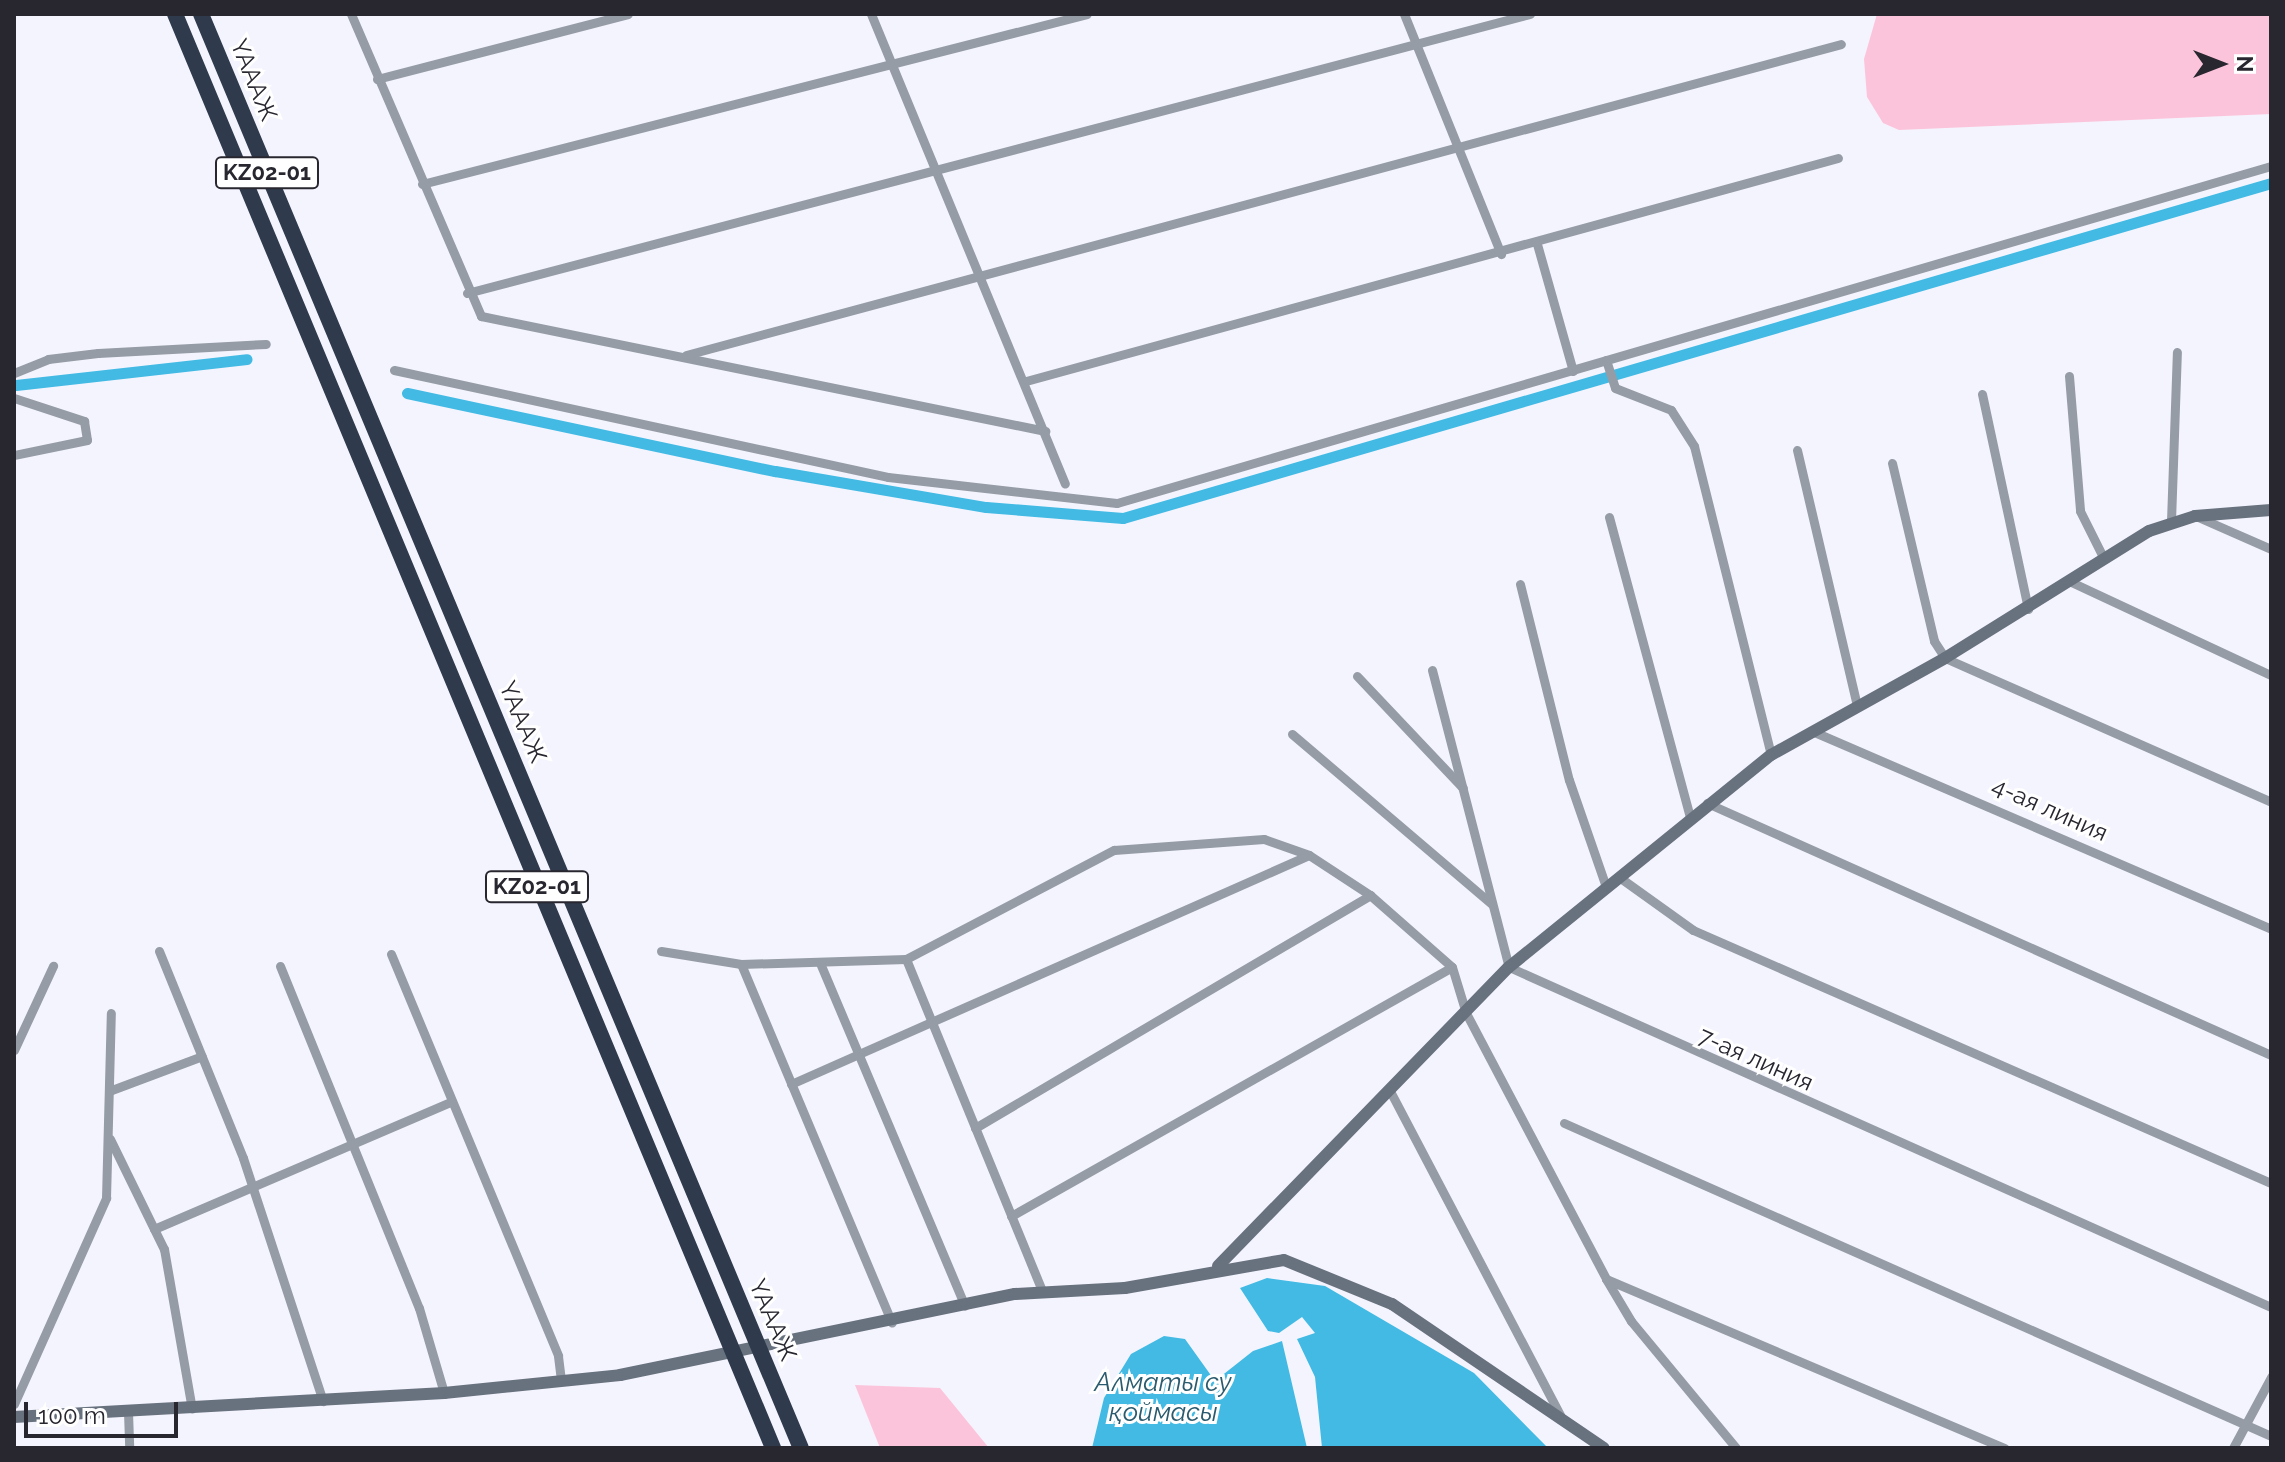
<!DOCTYPE html>
<html>
<head>
<meta charset="utf-8">
<style>
	body { margin:0 }
	#map { position:relative; width:2285px; height:1462px; overflow:hidden; background:#f4f4fe; font-family:Raleway,sans-serif }
	div>[style] { position:absolute }
	.green>* { inset:0; background:#fcc4db }
	.water>* { inset:0; background:#42bae4 }
	.canal>* { height:11px; margin:-5.5px; padding:0 5.5px; transform-origin:5.5px; border-radius:5.5px; background:#42bae4 }
	.street>* { height:9px; margin:-4.5px; padding:0 4.5px; transform-origin:4.5px; border-radius:4.5px; background:#959ca5 }
	.secondary>* { height:12px; margin:-6px; padding:0 6px; transform-origin:6px; border-radius:6px; background:#68727f }
	.highway>* { height:16px; margin:-8px; padding:0 8px; transform-origin:8px; border-radius:8px; background:#2f3b4c }
	span { translate:-50% -50%; white-space:nowrap; text-align:center; line-height:1.15; -webkit-text-stroke:6px #fff; paint-order:stroke }
	.shield-label span { padding:2px 6px; background:#fff; border:2px solid; border-radius:6px; -webkit-text-stroke-width:0 }
	.shield-label { font-size:22px; color:#282730; font-weight:700 }
	.street-label { font-size:24px; color:#282730 }
	.water-label { font-size:26px; color:#2b5b6e; font-style:italic }
	.frame { position:absolute; inset:0; border:16px solid #282730; pointer-events:none }
	.north { position:absolute; left:2181px; top:24px; width:80px; height:80px; -webkit-text-stroke:6px #fff; paint-order:stroke; rotate:90deg; font-size:22px; font-weight:700; line-height:32px; text-align:center; color:#282730 }
	.north::after { content:''; display:block; margin:auto; width:28px; height:36px; background:#282730; clip-path:polygon(50% 0,100% 100%,50% 72%,0 100%) }
	.scale { position:absolute; left:24px; top:1402px; width:154px; height:36px; box-sizing:border-box; border:4px solid #282730; border-top:0; padding-left:10px; font-size:24px; line-height:28px; white-space:nowrap; color:#282730; -webkit-text-stroke:6px #fff; paint-order:stroke }
</style>
</head>
<body>
<div id="map">
	<div class="green">
		<i style="clip-path:polygon(1877px 14px,2271px 14px,2271px 114px,1899px 130px,1883px 123px,1867px 97px,1864px 59px)"></i>
		<i style="clip-path:polygon(855px 1385px,940px 1388px,989px 1448px,880px 1448px)"></i>
	</div>
	<div class="water">
		<i style="clip-path:polygon(1267px 1278px,1325px 1286px,1474px 1373px,1548px 1448px,1322px 1448px,1315px 1377px,1297px 1339px,1315px 1333px,1302px 1317px,1279px 1333px,1268px 1331px,1240px 1288px)"></i>
		<i style="clip-path:polygon(1164px 1336px,1185px 1339px,1215px 1381px,1253px 1351px,1282px 1341px,1307px 1448px,1092px 1448px,1104px 1398px,1131px 1354px)"></i>
	</div>
	<div class="canal">
		<i style="left:16px;top:385px;width:232px;rotate:-6.4deg"></i>
		<i style="left:407px;top:393px;width:376px;rotate:12deg"></i>
		<i style="left:775px;top:471px;width:214px;rotate:9.7deg"></i>
		<i style="left:986px;top:507px;width:137px;rotate:4.6deg"></i>
		<i style="left:1123px;top:518px;width:1196px;rotate:-16.27deg"></i>
	</div>
	<div class="street">
		<i style="left:351px;top:14px;width:329px;rotate:66.7deg"></i>
		<i style="left:481px;top:316px;width:576px;rotate:11.52deg"></i>
		<i style="left:871px;top:14px;width:508px;rotate:67.57deg"></i>
		<i style="left:1404px;top:14px;width:259px;rotate:68deg"></i>
		<i style="left:377px;top:79px;width:259px;rotate:-14.5deg"></i>
		<i style="left:422px;top:184px;width:686px;rotate:-14.34deg"></i>
		<i style="left:1537px;top:244px;width:132px;rotate:74.2deg"></i>
		<i style="left:467px;top:293px;width:1099px;rotate:-14.71deg"></i>
		<i style="left:686px;top:355px;width:1196px;rotate:-15.07deg"></i>
		<i style="left:1606px;top:360px;width:29px;rotate:72deg"></i>
		<i style="left:1615px;top:388px;width:60px;rotate:21.4deg"></i>
		<i style="left:1671px;top:410px;width:43px;rotate:57.4deg"></i>
		<i style="left:1694px;top:446px;width:318px;rotate:76deg"></i>
		<i style="left:394px;top:370px;width:505px;rotate:12.22deg"></i>
		<i style="left:888px;top:477px;width:230px;rotate:6.5deg"></i>
		<i style="left:1117px;top:503px;width:1202px;rotate:-16.28deg"></i>
		<i style="left:14px;top:373px;width:37px;rotate:-22deg"></i>
		<i style="left:48px;top:359px;width:50px;rotate:-6.8deg"></i>
		<i style="left:98px;top:353px;width:168px;rotate:-3.1deg"></i>
		<i style="left:2069px;top:376px;width:135px;rotate:85.3deg"></i>
		<i style="left:2080px;top:511px;width:54px;rotate:63.4deg"></i>
		<i style="left:1026px;top:381px;width:842px;rotate:-15.36deg"></i>
		<i style="left:1982px;top:394px;width:220px;rotate:77.9deg"></i>
		<i style="left:14px;top:398px;width:74px;rotate:18.2deg"></i>
		<i style="left:84px;top:421px;width:19px;rotate:81deg"></i>
		<i style="left:87px;top:440px;width:75px;rotate:168.4deg"></i>
		<i style="left:1797px;top:450px;width:262px;rotate:76.8deg"></i>
		<i style="left:1892px;top:463px;width:183px;rotate:76.7deg"></i>
		<i style="left:1934px;top:641px;width:20px;rotate:57deg"></i>
		<i style="left:1945px;top:658px;width:356px;rotate:23.8deg"></i>
		<i style="left:1609px;top:517px;width:312px;rotate:74.9deg"></i>
		<i style="left:2198px;top:517px;width:80px;rotate:23.7deg"></i>
		<i style="left:2171px;top:521px;width:169px;rotate:-88deg"></i>
		<i style="left:2069px;top:581px;width:223px;rotate:25deg"></i>
		<i style="left:1520px;top:584px;width:202px;rotate:76deg"></i>
		<i style="left:1569px;top:780px;width:113px;rotate:70.9deg"></i>
		<i style="left:1432px;top:670px;width:307px;rotate:75.5deg"></i>
		<i style="left:1509px;top:967px;width:834px;rotate:24.05deg"></i>
		<i style="left:1357px;top:676px;width:154px;rotate:46.6deg"></i>
		<i style="left:1812px;top:731px;width:500px;rotate:23.3deg"></i>
		<i style="left:1292px;top:734px;width:262px;rotate:40.4deg"></i>
		<i style="left:1707px;top:803px;width:618px;rotate:24.08deg"></i>
		<i style="left:1619px;top:877px;width:91px;rotate:35.6deg"></i>
		<i style="left:1693px;top:930px;width:631px;rotate:23.64deg"></i>
		<i style="left:159px;top:951px;width:223px;rotate:67.9deg"></i>
		<i style="left:243px;top:1158px;width:256px;rotate:71.8deg"></i>
		<i style="left:661px;top:951px;width:81px;rotate:9.2deg"></i>
		<i style="left:741px;top:964px;width:165px;rotate:-1.7deg"></i>
		<i style="left:906px;top:959px;width:235px;rotate:-27.7deg"></i>
		<i style="left:1114px;top:850px;width:150px;rotate:-4.2deg"></i>
		<i style="left:1264px;top:839px;width:48px;rotate:19.6deg"></i>
		<i style="left:1309px;top:855px;width:73px;rotate:33.3deg"></i>
		<i style="left:1370px;top:895px;width:109px;rotate:41.3deg"></i>
		<i style="left:1452px;top:967px;width:48px;rotate:73.1deg"></i>
		<i style="left:1466px;top:1013px;width:301px;rotate:62.2deg"></i>
		<i style="left:1606px;top:1279px;width:49px;rotate:59.2deg"></i>
		<i style="left:1631px;top:1321px;width:165px;rotate:50.4deg"></i>
		<i style="left:391px;top:954px;width:435px;rotate:67.4deg"></i>
		<i style="left:558px;top:1356px;width:24px;rotate:83deg"></i>
		<i style="left:906px;top:959px;width:358px;rotate:67.7deg"></i>
		<i style="left:820px;top:963px;width:372px;rotate:67.1deg"></i>
		<i style="left:741px;top:964px;width:389px;rotate:67.2deg"></i>
		<i style="left:280px;top:966px;width:369px;rotate:67.9deg"></i>
		<i style="left:419px;top:1308px;width:89px;rotate:73.6deg"></i>
		<i style="left:14px;top:1050px;width:93px;rotate:-65.1deg"></i>
		<i style="left:791px;top:1084px;width:566px;rotate:-23.85deg"></i>
		<i style="left:109px;top:1091px;width:99px;rotate:-20.6deg"></i>
		<i style="left:1390px;top:1091px;width:366px;rotate:62.3deg"></i>
		<i style="left:1564px;top:1123px;width:773px;rotate:23.88deg"></i>
		<i style="left:975px;top:1128px;width:459px;rotate:-30.5deg"></i>
		<i style="left:110px;top:1139px;width:123px;rotate:63.9deg"></i>
		<i style="left:164px;top:1249px;width:162px;rotate:80.1deg"></i>
		<i style="left:1011px;top:1216px;width:506px;rotate:-29.45deg"></i>
		<i style="left:154px;top:1229px;width:324px;rotate:-23.2deg"></i>
		<i style="left:1606px;top:1279px;width:433px;rotate:23deg"></i>
		<i style="left:14px;top:1404px;width:226px;rotate:-65.9deg"></i>
		<i style="left:106px;top:1198px;width:185px;rotate:-88.5deg"></i>
		<i style="left:128px;top:1412px;width:36px;rotate:88deg"></i>
		<i style="left:2233px;top:1448px;width:81px;rotate:-61.8deg"></i>
	</div>
	<div class="secondary">
		<i style="left:1218px;top:1266px;width:417px;rotate:-45.8deg"></i>
		<i style="left:1509px;top:967px;width:337px;rotate:-39deg"></i>
		<i style="left:1771px;top:755px;width:199px;rotate:-29.1deg"></i>
		<i style="left:1945px;top:658px;width:240px;rotate:-31.9deg"></i>
		<i style="left:2149px;top:531px;width:48px;rotate:-18.1deg"></i>
		<i style="left:2195px;top:516px;width:76px;rotate:-4.5deg"></i>
		<i style="left:14px;top:1417px;width:431px;rotate:-3.2deg"></i>
		<i style="left:444px;top:1393px;width:177px;rotate:-5.8deg"></i>
		<i style="left:620px;top:1375px;width:403px;rotate:-11.6deg"></i>
		<i style="left:1015px;top:1294px;width:110px;rotate:-3.1deg"></i>
		<i style="left:1125px;top:1288px;width:161px;rotate:-10deg"></i>
		<i style="left:1284px;top:1260px;width:117px;rotate:22.2deg"></i>
		<i style="left:1392px;top:1304px;width:256px;rotate:34.2deg"></i>
	</div>
	<div class="highway">
		<i style="left:175px;top:14px;width:1554px;rotate:67.36deg"></i>
		<i style="left:201px;top:14px;width:1554px;rotate:67.3deg"></i>
	</div>
	<div class="shield-label">
		<span style="left:267px;top:173px">KZ02-01</span>
		<span style="left:537px;top:887px">KZ02-01</span>
	</div>
	<div class="street-label">
		<span style="left:254px;top:80px;rotate:68deg">ҮАААЖ</span>
		<span style="left:523px;top:722px;rotate:67deg">ҮАААЖ</span>
		<span style="left:2050px;top:809px;rotate:24deg">4-ая линия</span>
		<span style="left:1756px;top:1059px;rotate:24deg">7-ая линия</span>
		<span style="left:773px;top:1320px;rotate:67deg">ҮАААЖ</span>
	</div>
	<div class="water-label">
		<span style="left:1163px;top:1398px">Алматы су<br>қоймасы</span>
	</div>
	<div class="frame"></div>
	<div class="north">N</div>
	<div class="scale">100 m</div>
</div>
</body>
</html>
